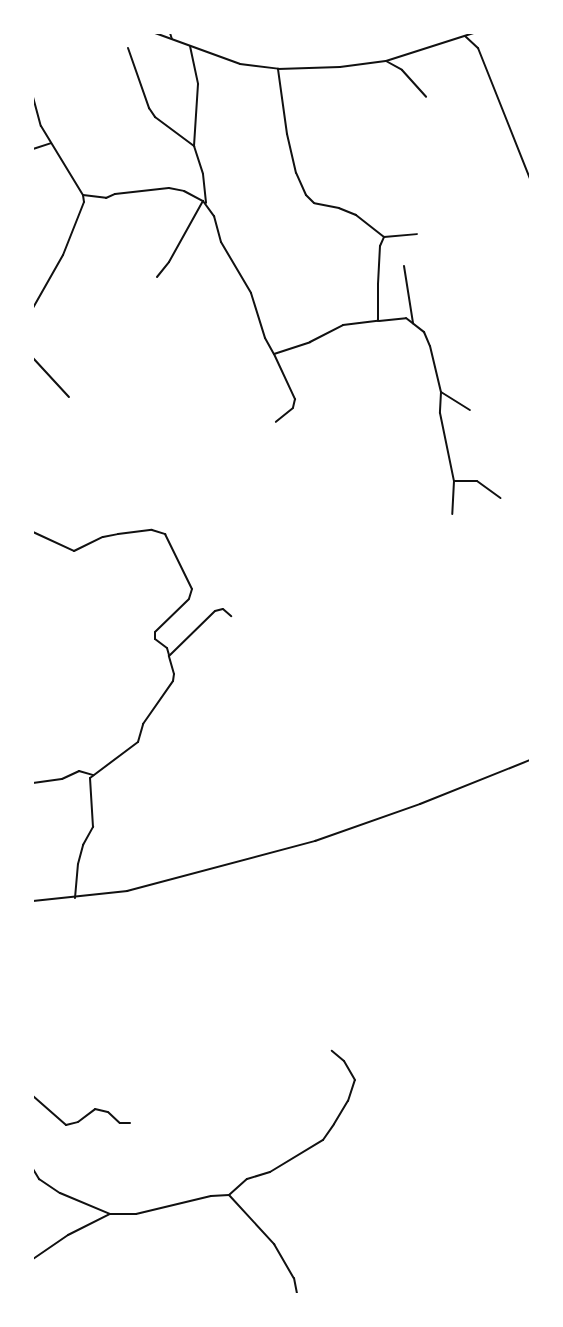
<!DOCTYPE html>
<html>
<head>
<meta charset="utf-8">
<style>
	body { margin:0 }
	#map { position:relative; width:563px; height:1327px; overflow:hidden; background:#fff; font-family:"Asap Condensed",sans-serif }
	div>[style] { position:absolute }
	.minor>* { height:2px; margin:-1px; padding:0 1px; transform-origin:1px; border-radius:1px; background:#111 }
	span { translate:-50% -50%; white-space:nowrap; text-align:center; line-height:1.15; -webkit-text-stroke:4.5px #fff; paint-order:stroke }
	.frame { position:absolute; inset:0; border:34px solid #fff; pointer-events:none }
</style>
</head>
<body>
<div id="map">
	<div class="minor">
		<i style="left:155px;top:33px;width:90px;rotate:20deg"></i>
		<i style="left:240px;top:64px;width:38px;rotate:7deg"></i>
		<i style="left:278px;top:69px;width:62px;rotate:-1.8deg"></i>
		<i style="left:340px;top:67px;width:46px;rotate:-7.4deg"></i>
		<i style="left:386px;top:61px;width:92px;rotate:-17.7deg"></i>
		<i style="left:170px;top:33px;width:6px;rotate:72deg"></i>
		<i style="left:465px;top:36px;width:18px;rotate:43deg"></i>
		<i style="left:478px;top:48px;width:141px;rotate:68.3deg"></i>
		<i style="left:190px;top:46px;width:39px;rotate:78deg"></i>
		<i style="left:198px;top:84px;width:62px;rotate:93.7deg"></i>
		<i style="left:194px;top:146px;width:29px;rotate:72deg"></i>
		<i style="left:203px;top:174px;width:29px;rotate:84deg"></i>
		<i style="left:128px;top:48px;width:64px;rotate:70.7deg"></i>
		<i style="left:149px;top:108px;width:11px;rotate:56deg"></i>
		<i style="left:155px;top:117px;width:49px;rotate:36.6deg"></i>
		<i style="left:386px;top:61px;width:18px;rotate:29deg"></i>
		<i style="left:402px;top:70px;width:36px;rotate:48deg"></i>
		<i style="left:33px;top:97px;width:30px;rotate:75deg"></i>
		<i style="left:41px;top:126px;width:81px;rotate:58.7deg"></i>
		<i style="left:83px;top:195px;width:7px;rotate:82deg"></i>
		<i style="left:84px;top:202px;width:57px;rotate:111.6deg"></i>
		<i style="left:63px;top:255px;width:61px;rotate:119.5deg"></i>
		<i style="left:33px;top:149px;width:19px;rotate:-18deg"></i>
		<i style="left:83px;top:195px;width:23px;rotate:7deg"></i>
		<i style="left:106px;top:198px;width:10px;rotate:-24deg"></i>
		<i style="left:115px;top:194px;width:54px;rotate:-6.3deg"></i>
		<i style="left:169px;top:188px;width:15px;rotate:11deg"></i>
		<i style="left:184px;top:191px;width:21px;rotate:28deg"></i>
		<i style="left:203px;top:201px;width:19px;rotate:54deg"></i>
		<i style="left:214px;top:216px;width:27px;rotate:75deg"></i>
		<i style="left:221px;top:242px;width:59px;rotate:59.5deg"></i>
		<i style="left:251px;top:293px;width:47px;rotate:72.7deg"></i>
		<i style="left:265px;top:338px;width:18px;rotate:61deg"></i>
		<i style="left:274px;top:354px;width:38px;rotate:-18deg"></i>
		<i style="left:310px;top:342px;width:37px;rotate:-27deg"></i>
		<i style="left:343px;top:325px;width:35px;rotate:-7deg"></i>
		<i style="left:378px;top:321px;width:37px;rotate:-90deg"></i>
		<i style="left:378px;top:284px;width:38px;rotate:-87deg"></i>
		<i style="left:380px;top:246px;width:10px;rotate:-66deg"></i>
		<i style="left:384px;top:237px;width:36px;rotate:-142deg"></i>
		<i style="left:356px;top:215px;width:18px;rotate:-158deg"></i>
		<i style="left:339px;top:208px;width:25px;rotate:-169deg"></i>
		<i style="left:314px;top:203px;width:11px;rotate:-135deg"></i>
		<i style="left:306px;top:195px;width:24px;rotate:-114deg"></i>
		<i style="left:296px;top:173px;width:40px;rotate:-103deg"></i>
		<i style="left:287px;top:134px;width:66px;rotate:-97.9deg"></i>
		<i style="left:384px;top:237px;width:33px;rotate:-5deg"></i>
		<i style="left:404px;top:266px;width:58px;rotate:81deg"></i>
		<i style="left:157px;top:277px;width:19px;rotate:-51deg"></i>
		<i style="left:169px;top:262px;width:70px;rotate:-60.9deg"></i>
		<i style="left:379px;top:321px;width:27px;rotate:-6deg"></i>
		<i style="left:406px;top:318px;width:23px;rotate:38deg"></i>
		<i style="left:424px;top:332px;width:15px;rotate:67deg"></i>
		<i style="left:430px;top:346px;width:47px;rotate:76.6deg"></i>
		<i style="left:441px;top:392px;width:34px;rotate:32deg"></i>
		<i style="left:274px;top:354px;width:50px;rotate:65deg"></i>
		<i style="left:295px;top:399px;width:9px;rotate:103deg"></i>
		<i style="left:293px;top:408px;width:22px;rotate:141deg"></i>
		<i style="left:33px;top:358px;width:53px;rotate:47.3deg"></i>
		<i style="left:441px;top:392px;width:21px;rotate:93deg"></i>
		<i style="left:440px;top:413px;width:69px;rotate:78.4deg"></i>
		<i style="left:454px;top:481px;width:33px;rotate:93deg"></i>
		<i style="left:454px;top:481px;width:23px"></i>
		<i style="left:477px;top:481px;width:29px;rotate:36deg"></i>
		<i style="left:33px;top:532px;width:45px;rotate:24.9deg"></i>
		<i style="left:74px;top:551px;width:32px;rotate:-26deg"></i>
		<i style="left:103px;top:537px;width:15px;rotate:-11deg"></i>
		<i style="left:118px;top:534px;width:34px;rotate:-7deg"></i>
		<i style="left:152px;top:530px;width:14px;rotate:17deg"></i>
		<i style="left:165px;top:534px;width:61px;rotate:63.9deg"></i>
		<i style="left:192px;top:589px;width:10px;rotate:107deg"></i>
		<i style="left:189px;top:599px;width:47px;rotate:135.9deg"></i>
		<i style="left:155px;top:632px;width:7px;rotate:90deg"></i>
		<i style="left:155px;top:639px;width:15px;rotate:37deg"></i>
		<i style="left:167px;top:648px;width:7px;rotate:74deg"></i>
		<i style="left:33px;top:783px;width:29px;rotate:-8deg"></i>
		<i style="left:62px;top:779px;width:19px;rotate:-25deg"></i>
		<i style="left:79px;top:771px;width:15px;rotate:16deg"></i>
		<i style="left:75px;top:898px;width:34px;rotate:-85deg"></i>
		<i style="left:78px;top:864px;width:20px;rotate:-75deg"></i>
		<i style="left:83px;top:845px;width:21px;rotate:-61deg"></i>
		<i style="left:93px;top:827px;width:49px;rotate:-93.5deg"></i>
		<i style="left:90px;top:778px;width:60px;rotate:-36.9deg"></i>
		<i style="left:138px;top:742px;width:19px;rotate:-74deg"></i>
		<i style="left:143px;top:724px;width:52px;rotate:-55.1deg"></i>
		<i style="left:173px;top:681px;width:7px;rotate:-82deg"></i>
		<i style="left:174px;top:674px;width:19px;rotate:-106deg"></i>
		<i style="left:169px;top:656px;width:64px;rotate:-44.4deg"></i>
		<i style="left:215px;top:611px;width:8px;rotate:-14deg"></i>
		<i style="left:223px;top:609px;width:11px;rotate:41deg"></i>
		<i style="left:33px;top:901px;width:95px;rotate:-6.1deg"></i>
		<i style="left:127px;top:891px;width:195px;rotate:-14.9deg"></i>
		<i style="left:315px;top:841px;width:111px;rotate:-19.4deg"></i>
		<i style="left:420px;top:804px;width:118px;rotate:-21.8deg"></i>
		<i style="left:33px;top:1096px;width:44px;rotate:41.3deg"></i>
		<i style="left:66px;top:1125px;width:12px;rotate:-14deg"></i>
		<i style="left:78px;top:1122px;width:21px;rotate:-37deg"></i>
		<i style="left:95px;top:1109px;width:13px;rotate:13deg"></i>
		<i style="left:108px;top:1112px;width:16px;rotate:43deg"></i>
		<i style="left:120px;top:1123px;width:10px"></i>
		<i style="left:33px;top:1169px;width:12px;rotate:59deg"></i>
		<i style="left:39px;top:1179px;width:25px;rotate:34deg"></i>
		<i style="left:60px;top:1193px;width:54px;rotate:22.8deg"></i>
		<i style="left:110px;top:1214px;width:26px"></i>
		<i style="left:136px;top:1214px;width:77px;rotate:-13.5deg"></i>
		<i style="left:211px;top:1196px;width:18px;rotate:-3deg"></i>
		<i style="left:229px;top:1195px;width:24px;rotate:-42deg"></i>
		<i style="left:247px;top:1179px;width:24px;rotate:-17deg"></i>
		<i style="left:270px;top:1172px;width:62px;rotate:-31.1deg"></i>
		<i style="left:323px;top:1140px;width:19px;rotate:-55deg"></i>
		<i style="left:334px;top:1124px;width:27px;rotate:-59deg"></i>
		<i style="left:348px;top:1101px;width:22px;rotate:-72deg"></i>
		<i style="left:355px;top:1080px;width:22px;rotate:-120deg"></i>
		<i style="left:344px;top:1061px;width:16px;rotate:-140deg"></i>
		<i style="left:229px;top:1195px;width:67px;rotate:47.4deg"></i>
		<i style="left:274px;top:1244px;width:39px;rotate:60deg"></i>
		<i style="left:294px;top:1278px;width:16px;rotate:79deg"></i>
		<i style="left:33px;top:1259px;width:42px;rotate:-34.4deg"></i>
		<i style="left:68px;top:1235px;width:47px;rotate:-26.6deg"></i>
	</div>
	<div class="frame"></div>
</div>
</body>
</html>
